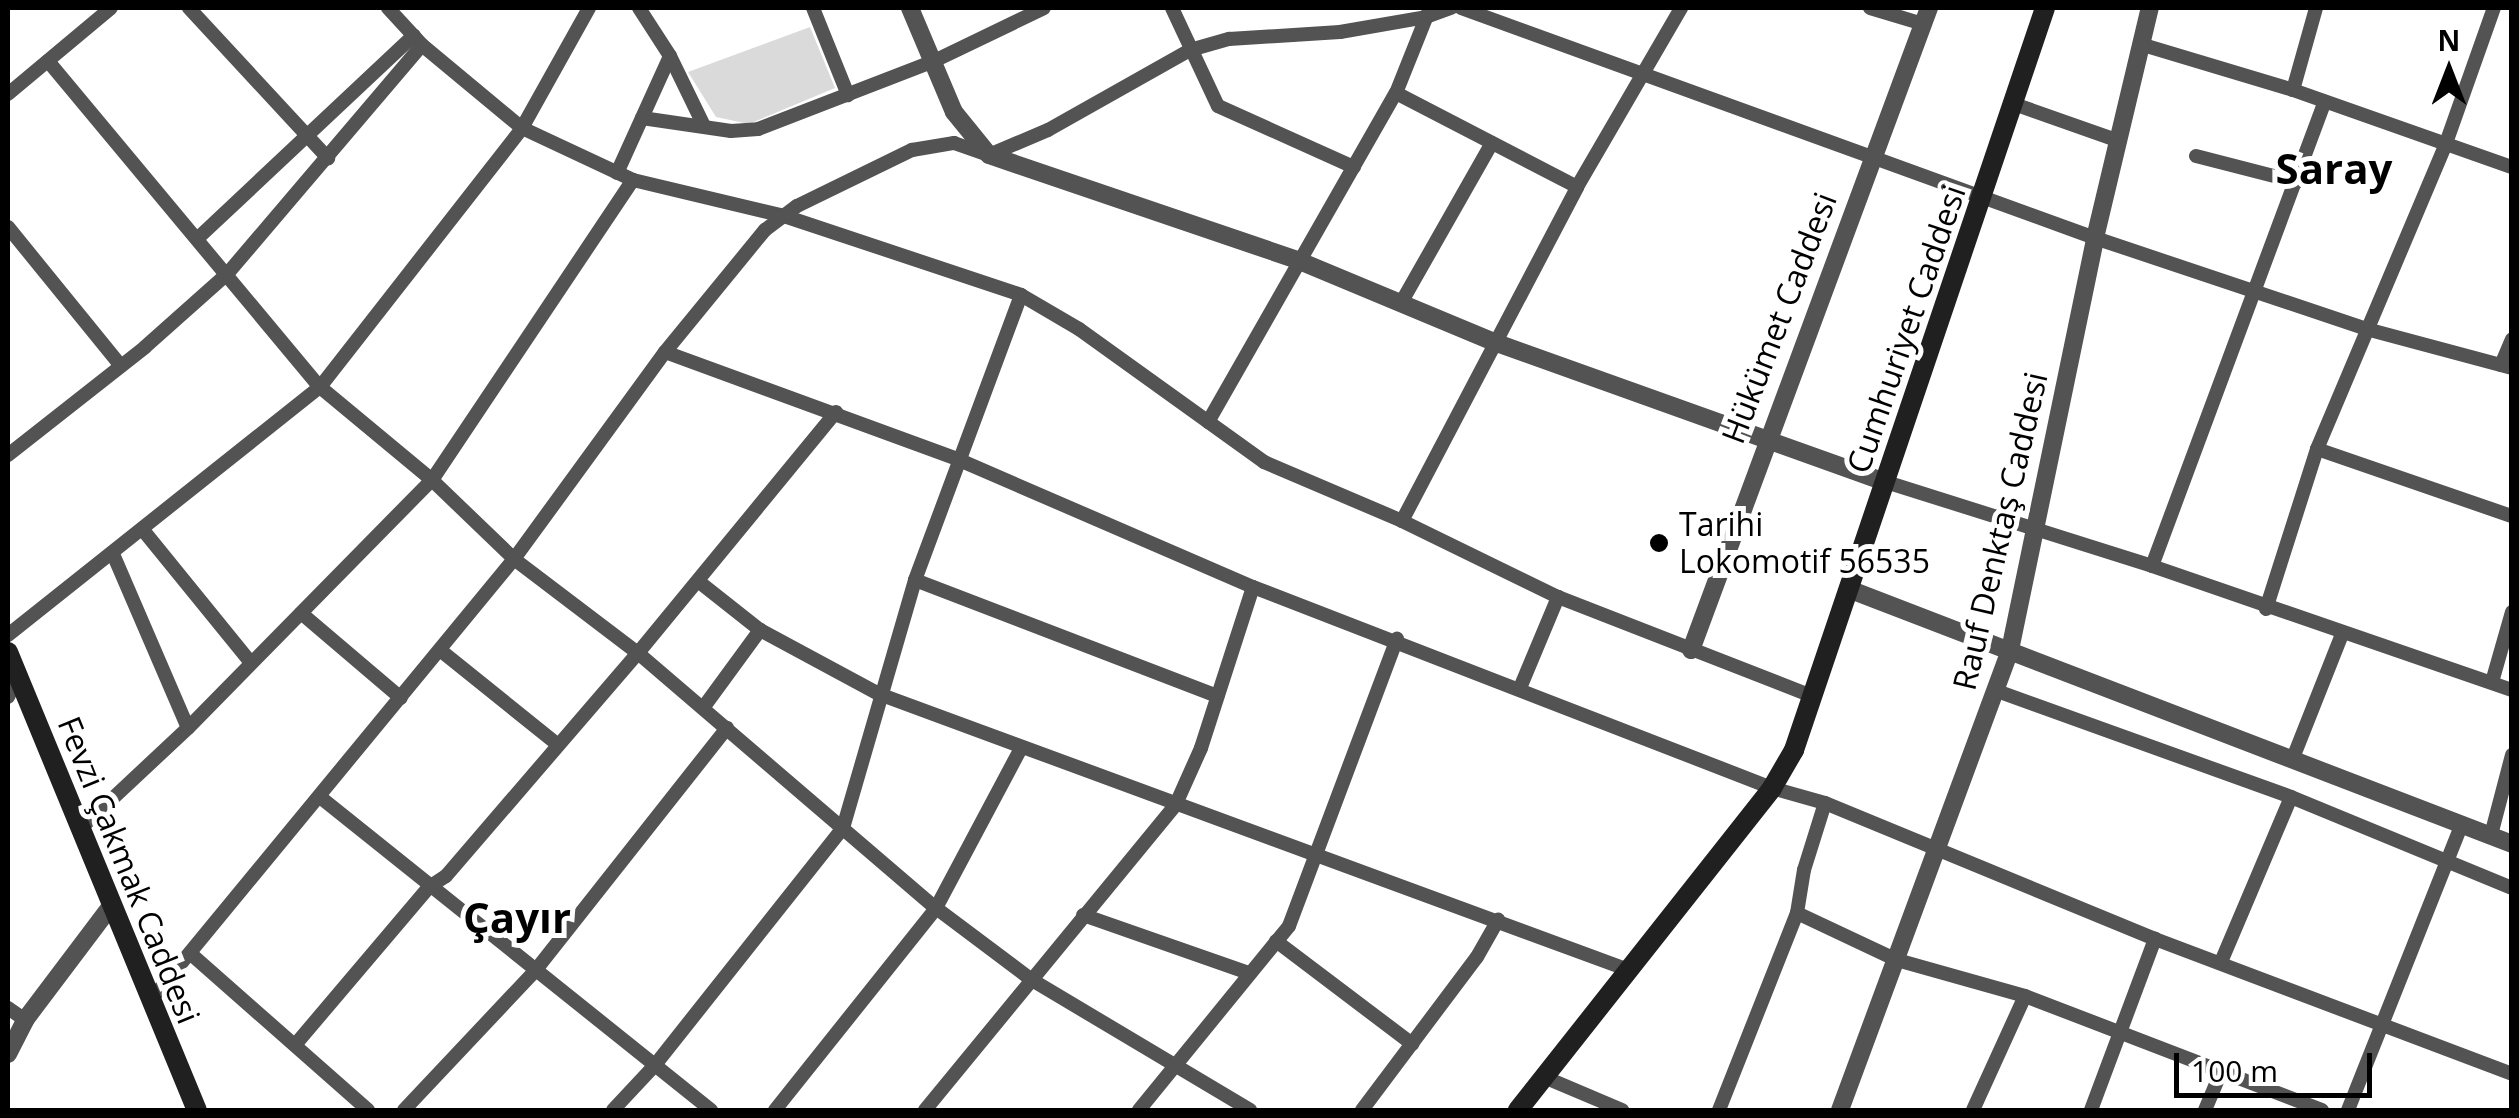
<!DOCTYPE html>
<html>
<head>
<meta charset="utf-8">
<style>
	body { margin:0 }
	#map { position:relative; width:2519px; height:1118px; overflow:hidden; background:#fff; font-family:"Open Sans",sans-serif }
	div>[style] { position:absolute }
	.green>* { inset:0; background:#dadada }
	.minor>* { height:14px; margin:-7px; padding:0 7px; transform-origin:7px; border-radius:7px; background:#535353 }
	.tertiary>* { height:18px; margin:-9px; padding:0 9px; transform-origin:9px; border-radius:9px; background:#535353 }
	.secondary>* { height:20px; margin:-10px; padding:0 10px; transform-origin:10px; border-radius:10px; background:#202020 }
	.dots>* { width:28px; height:28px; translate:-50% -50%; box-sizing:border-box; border:5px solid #fff; border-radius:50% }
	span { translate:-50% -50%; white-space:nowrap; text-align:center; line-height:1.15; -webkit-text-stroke:10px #fff; paint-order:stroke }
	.street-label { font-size:32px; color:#000 }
	.poi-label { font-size:32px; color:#000 }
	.left { translate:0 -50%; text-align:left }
	.district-label { font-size:42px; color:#000; font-weight:700 }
	.frame { position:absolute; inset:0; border:10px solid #000; pointer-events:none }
	.north { position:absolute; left:2399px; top:20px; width:100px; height:100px; -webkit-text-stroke:8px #fff; paint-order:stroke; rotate:0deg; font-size:28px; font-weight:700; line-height:40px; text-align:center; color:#000 }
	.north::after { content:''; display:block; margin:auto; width:35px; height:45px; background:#000; clip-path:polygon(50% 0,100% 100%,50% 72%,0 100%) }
	.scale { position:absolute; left:2174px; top:1053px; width:198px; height:45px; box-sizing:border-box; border:5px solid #000; border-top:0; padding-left:12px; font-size:30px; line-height:35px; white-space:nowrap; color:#000; -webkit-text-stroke:8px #fff; paint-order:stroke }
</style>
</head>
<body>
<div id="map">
	<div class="green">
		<i style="clip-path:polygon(810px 27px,835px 88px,749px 124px,716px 117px,688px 72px)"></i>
	</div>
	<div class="minor">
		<i style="left:189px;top:8px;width:205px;rotate:47.2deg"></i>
		<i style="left:388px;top:8px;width:50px;rotate:47.4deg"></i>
		<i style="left:422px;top:45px;width:130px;rotate:39.7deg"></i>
		<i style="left:522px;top:128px;width:123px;rotate:25.1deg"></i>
		<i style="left:633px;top:180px;width:155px;rotate:13.4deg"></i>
		<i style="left:784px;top:216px;width:250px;rotate:18.4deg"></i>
		<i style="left:1021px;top:295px;width:67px;rotate:30.4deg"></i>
		<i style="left:1079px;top:329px;width:228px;rotate:35.7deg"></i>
		<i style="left:1264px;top:462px;width:150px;rotate:23.1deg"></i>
		<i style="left:1402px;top:521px;width:174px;rotate:26deg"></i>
		<i style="left:1558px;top:597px;width:273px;rotate:21.3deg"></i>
		<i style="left:639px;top:8px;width:57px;rotate:57.1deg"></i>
		<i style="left:670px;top:56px;width:78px;rotate:64.1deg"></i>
		<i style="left:813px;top:8px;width:94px;rotate:68.1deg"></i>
		<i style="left:1172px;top:8px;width:108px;rotate:64.9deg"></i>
		<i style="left:1218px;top:106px;width:149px;rotate:24.2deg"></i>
		<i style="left:1461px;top:8px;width:674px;rotate:19.94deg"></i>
		<i style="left:2095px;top:238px;width:290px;rotate:18.5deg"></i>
		<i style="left:2370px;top:330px;width:147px;rotate:15deg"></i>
		<i style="left:1870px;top:8px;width:55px;rotate:16.8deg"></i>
		<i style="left:2140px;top:44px;width:160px;rotate:16.7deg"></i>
		<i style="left:2293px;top:90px;width:232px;rotate:19.4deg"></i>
		<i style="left:48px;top:61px;width:425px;rotate:50.2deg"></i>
		<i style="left:320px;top:387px;width:146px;rotate:39.7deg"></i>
		<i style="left:432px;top:480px;width:114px;rotate:43.9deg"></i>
		<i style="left:514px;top:559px;width:156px;rotate:37.2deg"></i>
		<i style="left:638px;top:653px;width:392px;rotate:40.6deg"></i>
		<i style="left:936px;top:908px;width:120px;rotate:36.9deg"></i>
		<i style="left:1032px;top:980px;width:254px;rotate:30.8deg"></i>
		<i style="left:2293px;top:90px;width:85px;rotate:-74.3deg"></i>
		<i style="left:1396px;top:93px;width:204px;rotate:27.4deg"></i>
		<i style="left:8px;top:94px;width:134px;rotate:-39.9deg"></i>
		<i style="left:2014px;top:104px;width:111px;rotate:19.4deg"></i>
		<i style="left:642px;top:118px;width:90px;rotate:8.3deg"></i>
		<i style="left:731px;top:131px;width:27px;rotate:-4deg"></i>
		<i style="left:758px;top:129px;width:186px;rotate:-21.1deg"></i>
		<i style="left:932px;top:62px;width:124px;rotate:-25.7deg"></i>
		<i style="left:2196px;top:156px;width:104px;rotate:14.4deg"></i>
		<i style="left:617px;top:173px;width:128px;rotate:-65.6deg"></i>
		<i style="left:8px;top:227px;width:179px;rotate:50.9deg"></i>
		<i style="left:198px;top:238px;width:296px;rotate:-43.2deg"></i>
		<i style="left:1401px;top:303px;width:184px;rotate:-60.4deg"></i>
		<i style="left:665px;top:352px;width:311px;rotate:20.1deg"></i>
		<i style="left:957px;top:459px;width:322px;rotate:23.4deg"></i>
		<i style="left:1253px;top:587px;width:557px;rotate:21.17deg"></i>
		<i style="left:1772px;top:788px;width:55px;rotate:15.8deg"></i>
		<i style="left:1825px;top:803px;width:357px;rotate:22.4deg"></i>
		<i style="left:2155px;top:939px;width:382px;rotate:20.7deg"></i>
		<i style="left:2501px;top:365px;width:28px;rotate:-67deg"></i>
		<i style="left:1208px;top:422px;width:379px;rotate:-60.3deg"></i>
		<i style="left:1396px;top:93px;width:86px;rotate:-68.2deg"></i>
		<i style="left:2317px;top:449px;width:206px;rotate:19deg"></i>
		<i style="left:8px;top:455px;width:174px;rotate:-38.2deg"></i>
		<i style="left:145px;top:347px;width:111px;rotate:-41.7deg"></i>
		<i style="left:228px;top:273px;width:299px;rotate:-49.6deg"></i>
		<i style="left:1886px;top:482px;width:279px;rotate:17.5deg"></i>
		<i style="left:2152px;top:566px;width:381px;rotate:19deg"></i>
		<i style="left:1402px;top:521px;width:377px;rotate:-62.3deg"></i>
		<i style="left:1577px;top:187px;width:207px;rotate:-59.8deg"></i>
		<i style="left:143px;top:530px;width:171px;rotate:50.9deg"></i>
		<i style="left:113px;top:554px;width:189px;rotate:66.7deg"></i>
		<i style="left:2152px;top:566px;width:494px;rotate:-69.6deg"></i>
		<i style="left:915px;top:580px;width:324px;rotate:21deg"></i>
		<i style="left:698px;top:581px;width:79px;rotate:38.3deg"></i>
		<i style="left:760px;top:630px;width:135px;rotate:28.3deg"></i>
		<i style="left:879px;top:694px;width:796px;rotate:20.21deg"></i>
		<i style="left:2266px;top:609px;width:168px;rotate:-72.3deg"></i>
		<i style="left:2317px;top:449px;width:329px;rotate:-67.1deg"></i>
		<i style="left:2445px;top:146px;width:146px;rotate:-70.5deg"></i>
		<i style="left:301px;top:613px;width:131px;rotate:40.4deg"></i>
		<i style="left:8px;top:635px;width:399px;rotate:-38.5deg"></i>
		<i style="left:320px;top:387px;width:328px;rotate:-52deg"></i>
		<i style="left:522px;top:128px;width:137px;rotate:-60.8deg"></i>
		<i style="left:440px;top:650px;width:151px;rotate:38.8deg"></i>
		<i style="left:2492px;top:682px;width:73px;rotate:-74.1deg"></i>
		<i style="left:1520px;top:688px;width:99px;rotate:-67.3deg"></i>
		<i style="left:1997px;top:691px;width:313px;rotate:19.8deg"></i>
		<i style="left:2291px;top:797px;width:239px;rotate:22.4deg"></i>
		<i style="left:8px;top:697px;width:21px;rotate:-65deg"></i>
		<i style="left:703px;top:708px;width:97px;rotate:-53.8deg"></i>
		<i style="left:2293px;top:758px;width:133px;rotate:-68.4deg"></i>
		<i style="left:320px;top:797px;width:501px;rotate:38.68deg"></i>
		<i style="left:80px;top:829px;width:148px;rotate:-43.1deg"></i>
		<i style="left:188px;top:728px;width:348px;rotate:-45.5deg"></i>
		<i style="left:432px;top:480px;width:361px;rotate:-56.2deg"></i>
		<i style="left:2491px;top:835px;width:83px;rotate:-75.3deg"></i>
		<i style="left:1797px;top:913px;width:110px;rotate:25.2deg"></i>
		<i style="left:1897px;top:960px;width:133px;rotate:15.7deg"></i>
		<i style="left:2025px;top:996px;width:318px;rotate:21deg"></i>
		<i style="left:1083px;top:915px;width:176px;rotate:19.3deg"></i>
		<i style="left:1276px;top:941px;width:171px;rotate:37.1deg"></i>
		<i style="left:191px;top:954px;width:236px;rotate:41.4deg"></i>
		<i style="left:2221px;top:962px;width:179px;rotate:-67deg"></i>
		<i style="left:150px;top:1001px;width:573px;rotate:-50.53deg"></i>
		<i style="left:514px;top:559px;width:256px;rotate:-53.9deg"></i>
		<i style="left:665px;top:352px;width:158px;rotate:-50.7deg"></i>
		<i style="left:765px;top:230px;width:40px;rotate:-37deg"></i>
		<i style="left:797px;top:206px;width:128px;rotate:-26deg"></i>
		<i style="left:912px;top:150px;width:43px;rotate:-9.5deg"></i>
		<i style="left:954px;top:143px;width:37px;rotate:19deg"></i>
		<i style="left:989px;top:155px;width:64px;rotate:-23deg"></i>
		<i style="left:1048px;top:130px;width:163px;rotate:-29.4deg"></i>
		<i style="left:1190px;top:50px;width:41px;rotate:-15.8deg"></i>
		<i style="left:1229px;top:39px;width:111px;rotate:-3.6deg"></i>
		<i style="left:1340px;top:32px;width:87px;rotate:-9.9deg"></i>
		<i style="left:1426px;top:17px;width:27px;rotate:-20deg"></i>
		<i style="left:8px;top:1008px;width:21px;rotate:35deg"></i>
		<i style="left:295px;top:1045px;width:207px;rotate:-49.7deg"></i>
		<i style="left:429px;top:887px;width:20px;rotate:-33deg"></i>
		<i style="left:446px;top:876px;width:294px;rotate:-49.3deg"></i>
		<i style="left:638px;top:653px;width:312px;rotate:-50.6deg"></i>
		<i style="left:1544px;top:1077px;width:85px;rotate:22.9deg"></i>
		<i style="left:404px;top:1110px;width:191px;rotate:-46.7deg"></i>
		<i style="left:535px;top:971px;width:310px;rotate:-51.7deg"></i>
		<i style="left:613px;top:1110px;width:62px;rotate:-47deg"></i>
		<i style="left:655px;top:1065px;width:303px;rotate:-51.6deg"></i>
		<i style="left:843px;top:828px;width:258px;rotate:-73.8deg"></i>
		<i style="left:915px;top:580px;width:304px;rotate:-69.6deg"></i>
		<i style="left:775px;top:1110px;width:258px;rotate:-51.4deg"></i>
		<i style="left:936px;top:908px;width:179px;rotate:-62deg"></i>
		<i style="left:925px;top:1110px;width:396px;rotate:-50.6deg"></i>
		<i style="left:1176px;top:804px;width:61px;rotate:-65.9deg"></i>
		<i style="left:1201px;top:748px;width:169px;rotate:-72.1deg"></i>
		<i style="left:1139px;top:1110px;width:237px;rotate:-50.8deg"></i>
		<i style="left:1289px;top:926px;width:307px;rotate:-69.4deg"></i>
		<i style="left:1362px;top:1110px;width:191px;rotate:-53.1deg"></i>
		<i style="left:1477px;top:957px;width:43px;rotate:-60.4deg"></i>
		<i style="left:1719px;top:1110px;width:212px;rotate:-68.4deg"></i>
		<i style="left:1797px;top:913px;width:44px;rotate:-80.8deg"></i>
		<i style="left:1804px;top:870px;width:70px;rotate:-72.6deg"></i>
		<i style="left:1973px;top:1110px;width:125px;rotate:-65.5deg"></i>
		<i style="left:2091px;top:1110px;width:183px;rotate:-69.5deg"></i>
		<i style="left:2205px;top:1110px;width:41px;rotate:-67.2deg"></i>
		<i style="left:2348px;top:1110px;width:308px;rotate:-68.3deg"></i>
	</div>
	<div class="tertiary">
		<i style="left:910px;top:8px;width:113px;rotate:67.1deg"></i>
		<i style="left:954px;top:112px;width:55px;rotate:50.9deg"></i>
		<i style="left:989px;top:155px;width:325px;rotate:18.8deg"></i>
		<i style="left:1297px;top:260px;width:213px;rotate:22.6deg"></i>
		<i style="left:1494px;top:342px;width:416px;rotate:19.7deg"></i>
		<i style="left:1851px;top:590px;width:708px;rotate:21.02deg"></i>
		<i style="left:1691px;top:650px;width:685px;rotate:-69.66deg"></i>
		<i style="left:8px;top:1054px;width:38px;rotate:-63deg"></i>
		<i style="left:25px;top:1020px;width:143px;rotate:-53deg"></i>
		<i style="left:1840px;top:1110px;width:490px;rotate:-69.7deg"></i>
		<i style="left:2010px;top:650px;width:421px;rotate:-78.3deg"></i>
		<i style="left:2095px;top:238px;width:236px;rotate:-76.6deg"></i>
	</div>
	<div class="secondary">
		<i style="left:8px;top:652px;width:495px;rotate:67.6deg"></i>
		<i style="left:1518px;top:1110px;width:410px;rotate:-51.7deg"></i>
		<i style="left:1772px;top:788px;width:44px;rotate:-59.9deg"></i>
		<i style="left:1794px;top:750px;width:783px;rotate:-71.31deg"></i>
	</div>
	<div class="dots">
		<i style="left:1659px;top:543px;background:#000"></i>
	</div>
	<div class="street-label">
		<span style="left:1779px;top:318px;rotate:-69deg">Hükümet Caddesi</span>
		<span style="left:1906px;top:329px;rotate:-71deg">Cumhuriyet Caddesi</span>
		<span style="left:2000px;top:531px;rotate:-77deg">Rauf Denktaş Caddesi</span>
		<span style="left:129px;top:870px;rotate:68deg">Fevzi Çakmak Caddesi</span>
	</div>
	<div class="poi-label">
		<span class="left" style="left:1679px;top:543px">Tarihi<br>Lokomotif 56535</span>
	</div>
	<div class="district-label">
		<span style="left:2334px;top:168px">Saray</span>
		<span style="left:517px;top:917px">Çayır</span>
	</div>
	<div class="frame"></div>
	<div class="north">N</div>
	<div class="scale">100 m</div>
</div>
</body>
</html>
